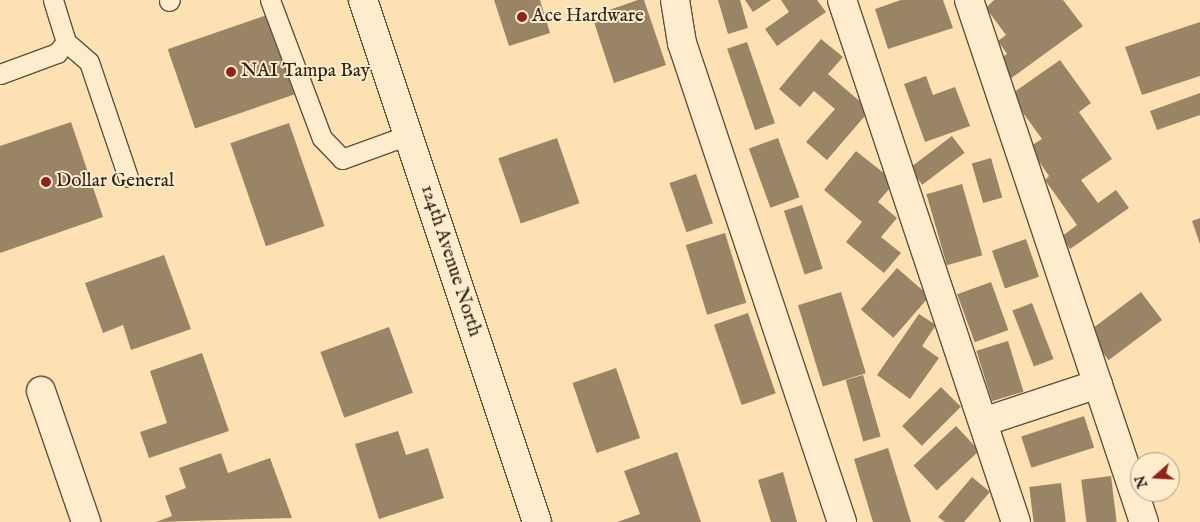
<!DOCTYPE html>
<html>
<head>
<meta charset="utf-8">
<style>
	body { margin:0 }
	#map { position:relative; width:1200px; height:522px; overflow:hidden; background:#fde1b2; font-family:"IM FELL English",serif }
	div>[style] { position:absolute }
	.building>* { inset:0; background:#998566; transform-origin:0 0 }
	.roads { filter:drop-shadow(1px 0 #60513c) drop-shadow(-1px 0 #60513c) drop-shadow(0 1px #60513c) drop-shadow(0 -1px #60513c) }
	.service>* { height:19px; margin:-9.5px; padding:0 9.5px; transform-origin:9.5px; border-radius:9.5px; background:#feeccd }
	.minor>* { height:28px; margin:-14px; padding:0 14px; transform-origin:14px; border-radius:14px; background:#feeccd }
	.dots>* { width:14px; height:14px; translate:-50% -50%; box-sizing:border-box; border:2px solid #feeccd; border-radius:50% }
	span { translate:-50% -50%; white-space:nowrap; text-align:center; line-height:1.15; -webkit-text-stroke:4px #feeccd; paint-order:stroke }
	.poi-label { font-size:19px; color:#2c2114 }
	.left { translate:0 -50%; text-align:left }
	.street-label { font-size:19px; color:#2c2114 }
	.north { position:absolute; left:1130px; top:452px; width:50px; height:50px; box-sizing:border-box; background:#feeccd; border:1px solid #aa9b83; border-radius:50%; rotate:251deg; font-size:14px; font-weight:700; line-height:20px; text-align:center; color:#2c2114 }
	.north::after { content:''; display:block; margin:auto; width:18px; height:22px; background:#8f2418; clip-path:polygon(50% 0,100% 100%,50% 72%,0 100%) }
</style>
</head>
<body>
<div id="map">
	<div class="building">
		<i style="clip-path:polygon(494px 0,540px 0,550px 33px,509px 46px)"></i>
		<i style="clip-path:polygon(638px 0,644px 0,666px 65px,614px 83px,592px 16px)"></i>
		<i style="clip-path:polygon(718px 0,740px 0,748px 28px,728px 34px)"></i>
		<i style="clip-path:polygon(745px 0,771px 0,753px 12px)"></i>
		<i style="clip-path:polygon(781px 0,817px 0,826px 12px,777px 46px,765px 29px,789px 12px)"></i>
		<i style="clip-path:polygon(901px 0,943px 0,953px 28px,888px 49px,875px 9px)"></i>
		<i style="clip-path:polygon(994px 0,1063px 0,1083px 26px,1010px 79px,997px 61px,1007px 54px,998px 41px,1006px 35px,986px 8px)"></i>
		<i style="left:267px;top:15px;width:84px;height:105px;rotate:71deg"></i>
		<i style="clip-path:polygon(1200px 22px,1200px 76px,1142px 95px,1125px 47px)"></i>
		<i style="clip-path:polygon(821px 39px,843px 57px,828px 74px,870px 110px,827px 160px,806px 142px,835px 109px,814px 91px,800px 107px,779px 89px)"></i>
		<i style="left:747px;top:42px;width:86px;height:21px;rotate:71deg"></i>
		<i style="clip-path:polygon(1060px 60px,1091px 103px,1079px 112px,1112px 159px,1081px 180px,1098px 203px,1116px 190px,1129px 208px,1070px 249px,1061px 237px,1077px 225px,1045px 180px,1049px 176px,1029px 147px,1042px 139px,1010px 95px)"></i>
		<i style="clip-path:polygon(926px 76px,933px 95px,955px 87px,970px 126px,925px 142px,904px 84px)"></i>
		<i style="clip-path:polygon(1200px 93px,1200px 115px,1157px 130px,1150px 111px)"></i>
		<i style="clip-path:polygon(71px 122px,103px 217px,0 253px,0 146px)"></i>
		<i style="left:289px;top:123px;width:109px;height:62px;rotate:71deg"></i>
		<i style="left:952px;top:136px;width:21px;height:53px;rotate:53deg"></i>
		<i style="left:557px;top:138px;width:69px;height:62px;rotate:71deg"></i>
		<i style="left:778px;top:138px;width:63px;height:31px;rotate:70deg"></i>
		<i style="clip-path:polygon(856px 151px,895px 182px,878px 202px,897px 218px,881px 237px,901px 253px,884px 273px,846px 242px,862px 222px,824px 190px)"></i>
		<i style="left:991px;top:158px;width:41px;height:20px;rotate:74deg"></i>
		<i style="left:696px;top:174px;width:52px;height:28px;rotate:71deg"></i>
		<i style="left:962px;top:184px;width:74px;height:37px;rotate:74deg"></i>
		<i style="left:802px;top:205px;width:67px;height:19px;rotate:72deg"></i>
		<i style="clip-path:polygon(1200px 218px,1200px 244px,1192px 221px)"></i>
		<i style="left:725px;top:233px;width:73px;height:41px;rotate:73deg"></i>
		<i style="left:1026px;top:239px;width:40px;height:36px;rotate:71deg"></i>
		<i style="clip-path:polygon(164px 255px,191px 329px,131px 350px,123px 325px,103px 333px,85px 283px)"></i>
		<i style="left:897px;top:268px;width:43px;height:55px;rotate:41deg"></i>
		<i style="left:991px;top:282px;width:51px;height:36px;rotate:70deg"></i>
		<i style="left:841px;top:292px;width:85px;height:45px;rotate:73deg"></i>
		<i style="left:1141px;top:292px;width:35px;height:67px;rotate:53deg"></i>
		<i style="left:1032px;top:303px;width:60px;height:21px;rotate:69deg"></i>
		<i style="left:748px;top:313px;width:85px;height:36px;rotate:71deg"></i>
		<i style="clip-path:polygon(919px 314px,936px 325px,922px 346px,939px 358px,910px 399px,877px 375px)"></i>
		<i style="left:389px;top:327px;width:70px;height:73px;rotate:70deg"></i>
		<i style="left:1008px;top:341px;width:53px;height:33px;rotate:73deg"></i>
		<i style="clip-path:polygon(202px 353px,229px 431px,149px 458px,140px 432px,167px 423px,150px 371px)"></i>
		<i style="left:616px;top:368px;width:74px;height:46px;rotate:71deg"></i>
		<i style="left:863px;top:375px;width:64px;height:18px;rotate:74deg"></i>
		<i style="left:941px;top:387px;width:28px;height:55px;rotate:45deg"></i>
		<i style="left:1084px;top:416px;width:33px;height:66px;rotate:72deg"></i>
		<i style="left:956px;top:426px;width:34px;height:58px;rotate:47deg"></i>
		<i style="clip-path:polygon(398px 431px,406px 455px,428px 448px,444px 498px,379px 519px,355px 444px)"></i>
		<i style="clip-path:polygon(888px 448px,911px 522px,873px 522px,854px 459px)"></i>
		<i style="clip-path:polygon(677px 452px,701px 522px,617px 522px,640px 514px,624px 471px)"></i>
		<i style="clip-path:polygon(221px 453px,228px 473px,270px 458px,292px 518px,156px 522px,172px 516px,165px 496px,186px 488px,179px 468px)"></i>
		<i style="clip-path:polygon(783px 472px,797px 522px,771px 522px,758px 480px)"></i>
		<i style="left:1111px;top:476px;width:46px;height:30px;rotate:83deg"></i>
		<i style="clip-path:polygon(972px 477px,990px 492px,964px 522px,945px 522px,938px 517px)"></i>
		<i style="left:1061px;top:483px;width:39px;height:32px;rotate:83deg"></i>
	</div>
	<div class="roads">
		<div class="service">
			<i style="left:270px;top:0;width:147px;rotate:69.4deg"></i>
			<i style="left:322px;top:138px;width:29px;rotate:46deg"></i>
			<i style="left:342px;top:159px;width:70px;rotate:-20deg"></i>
			<i style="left:169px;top:1px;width:1px;rotate:-45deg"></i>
			<i style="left:66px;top:42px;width:30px;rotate:41deg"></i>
			<i style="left:89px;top:62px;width:121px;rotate:71.3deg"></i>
			<i style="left:0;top:74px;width:61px;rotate:-20.2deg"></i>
			<i style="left:57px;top:53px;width:14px;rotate:-51deg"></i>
			<i style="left:66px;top:42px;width:44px;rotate:-107.2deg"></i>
		</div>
		<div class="minor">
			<i style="left:363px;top:0;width:550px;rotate:71.57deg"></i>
			<i style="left:675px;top:0;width:44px;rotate:80.8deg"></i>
			<i style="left:682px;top:43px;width:505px;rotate:71.53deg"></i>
			<i style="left:842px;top:0;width:550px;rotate:71.57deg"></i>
			<i style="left:969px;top:0;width:551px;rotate:71.47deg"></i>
			<i style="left:41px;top:391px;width:139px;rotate:71deg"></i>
			<i style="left:983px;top:422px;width:121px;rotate:-18.3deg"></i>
		</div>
	</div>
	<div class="dots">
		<i style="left:522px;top:17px;background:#8f2418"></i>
		<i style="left:231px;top:72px;background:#8f2418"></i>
		<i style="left:46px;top:182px;background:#8f2418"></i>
	</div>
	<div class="poi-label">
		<span class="left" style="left:532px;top:17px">Ace Hardware</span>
		<span class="left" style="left:241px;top:72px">NAI Tampa Bay</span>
		<span class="left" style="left:56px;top:182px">Dollar General</span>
	</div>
	<div class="street-label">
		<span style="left:450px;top:261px;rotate:72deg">124th Avenue North</span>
	</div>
	<div class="north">N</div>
</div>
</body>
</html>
